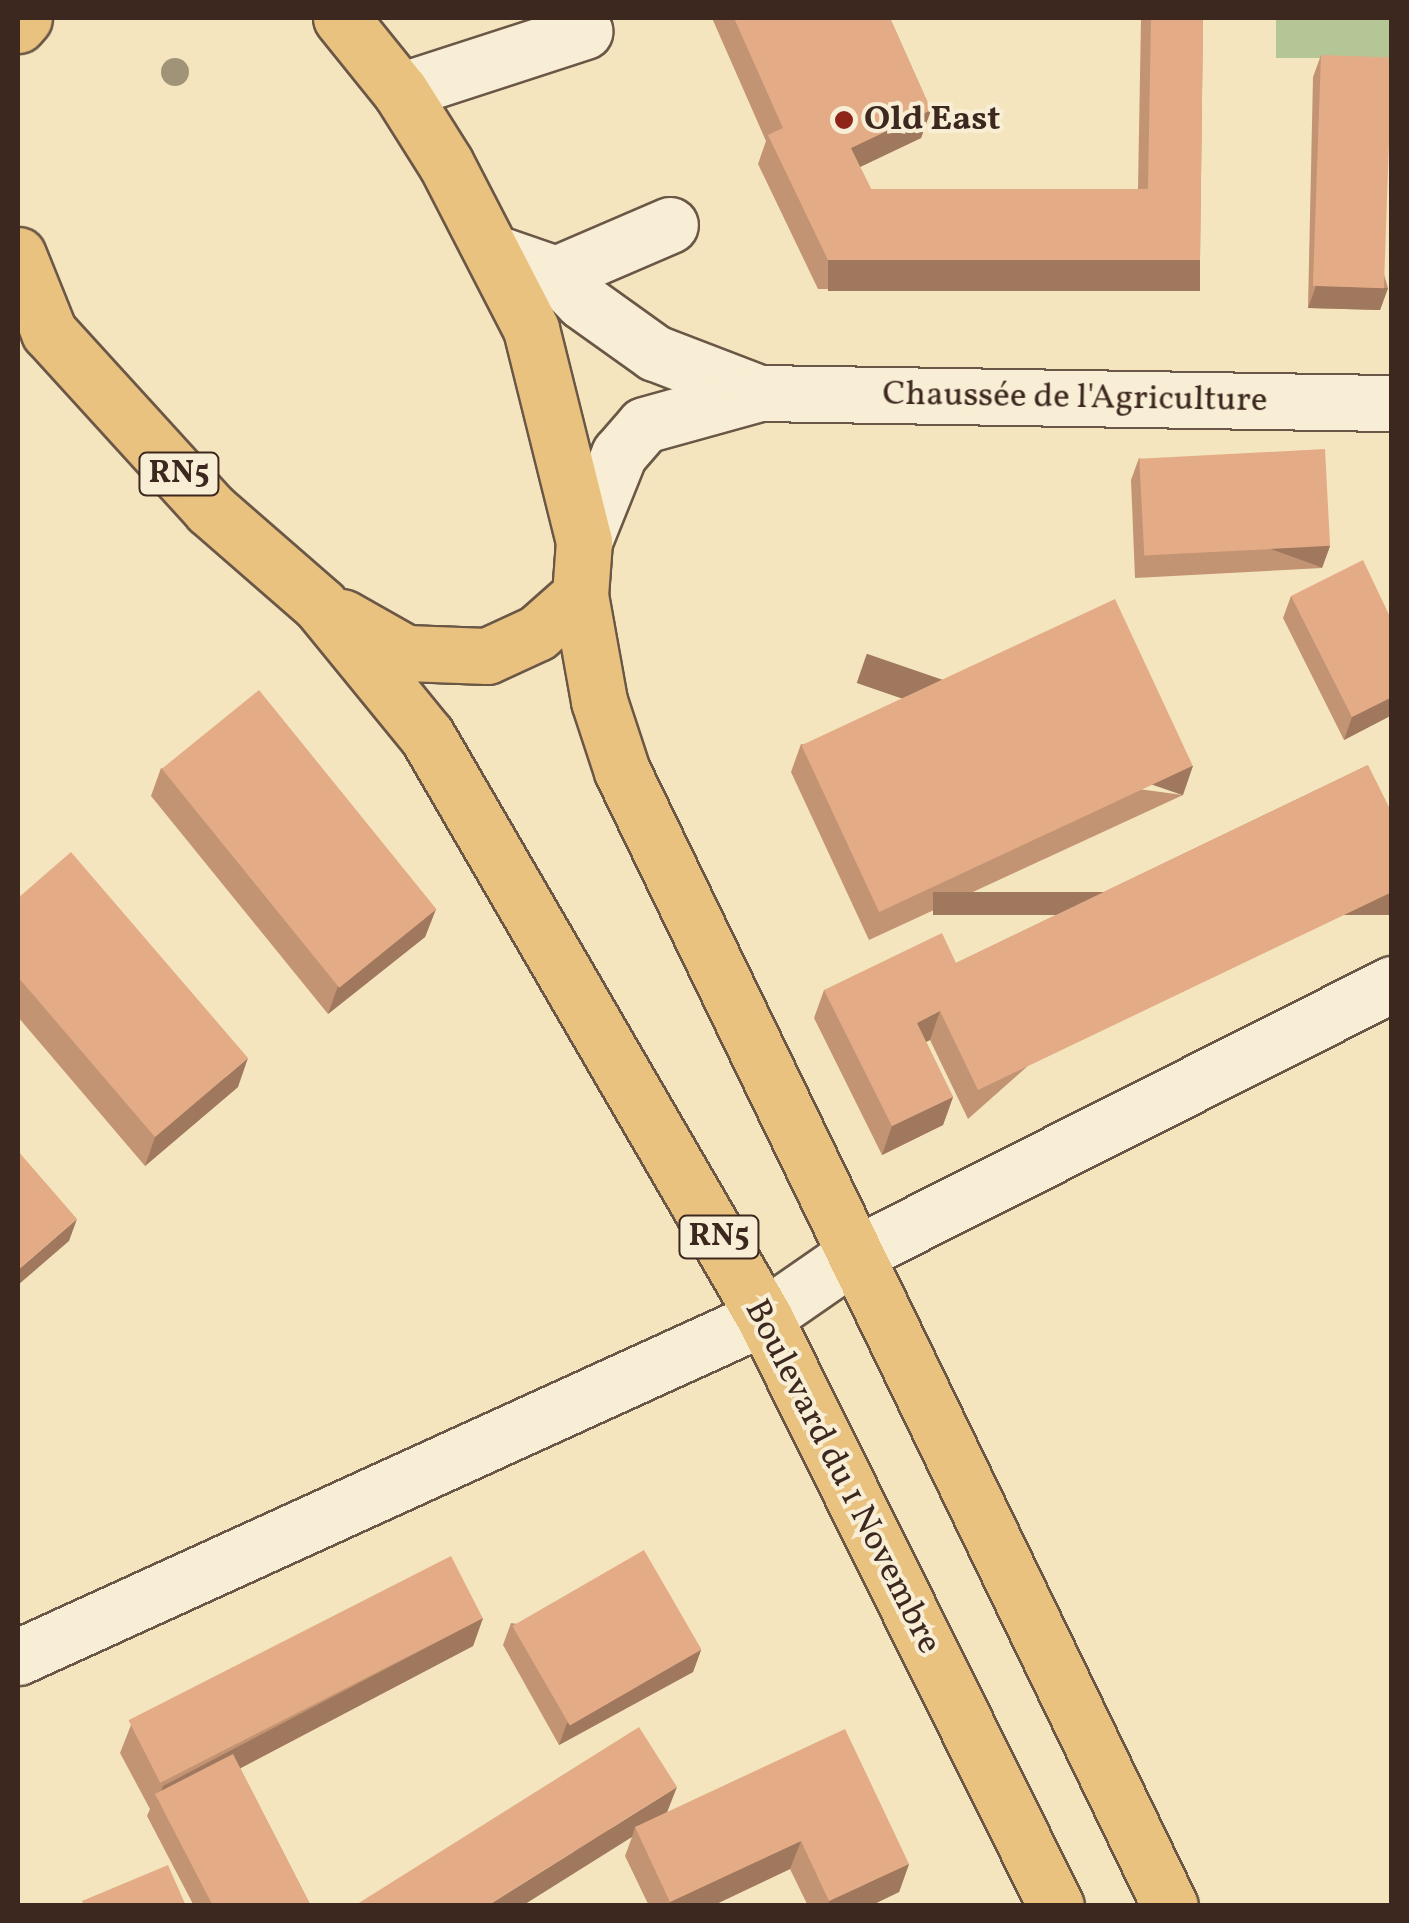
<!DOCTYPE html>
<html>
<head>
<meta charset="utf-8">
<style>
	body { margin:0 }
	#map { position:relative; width:1409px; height:1923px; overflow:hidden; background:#f4e5be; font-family:Vollkorn,serif }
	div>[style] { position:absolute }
	.green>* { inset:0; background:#b5c696; transform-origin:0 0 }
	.roads { filter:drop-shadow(2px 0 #6b5747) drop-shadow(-2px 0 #6b5747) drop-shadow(0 2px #6b5747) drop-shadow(0 -2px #6b5747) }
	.minor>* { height:55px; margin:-27.5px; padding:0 27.5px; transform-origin:27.5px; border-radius:27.5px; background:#f8eed5 }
	.major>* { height:55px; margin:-27.5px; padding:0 27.5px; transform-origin:27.5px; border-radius:27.5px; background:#eac27f }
	.trees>* { width:28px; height:28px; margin:-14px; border-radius:50%; background:#a09377 }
	.wall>* { inset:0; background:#c39473 }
	.shaded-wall>* { inset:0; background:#9f785e; transform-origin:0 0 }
	.building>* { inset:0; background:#e3ac86; transform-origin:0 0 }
	.dots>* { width:28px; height:28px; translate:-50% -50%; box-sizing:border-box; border:5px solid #f8eed5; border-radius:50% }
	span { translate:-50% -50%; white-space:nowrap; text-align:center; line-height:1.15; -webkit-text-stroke:8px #f8eed5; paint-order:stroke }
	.shield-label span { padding:2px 8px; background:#f8eed5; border:2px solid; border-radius:8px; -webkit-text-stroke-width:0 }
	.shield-label { font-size:32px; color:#3d281f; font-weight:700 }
	.poi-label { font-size:35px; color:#3d281f; font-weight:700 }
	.left { translate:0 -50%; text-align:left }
	.street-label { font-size:35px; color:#3d281f }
	.frame { position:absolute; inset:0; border:20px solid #3d281f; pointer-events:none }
</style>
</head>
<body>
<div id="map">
	<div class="green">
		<i style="left:1276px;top:18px;width:115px;height:40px"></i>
	</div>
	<div class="roads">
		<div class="minor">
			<i style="left:400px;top:91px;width:194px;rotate:-18deg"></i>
			<i style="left:495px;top:253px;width:65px;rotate:19deg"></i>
			<i style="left:556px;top:274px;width:37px;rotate:46deg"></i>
			<i style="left:582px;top:301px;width:90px;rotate:35.5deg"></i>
			<i style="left:655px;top:353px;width:111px;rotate:21deg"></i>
			<i style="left:556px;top:274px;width:124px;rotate:-23.3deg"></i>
			<i style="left:584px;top:541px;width:94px;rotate:-68.1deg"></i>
			<i style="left:619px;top:454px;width:38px;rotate:-49deg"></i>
			<i style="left:644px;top:425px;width:119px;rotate:-15.5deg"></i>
			<i style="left:759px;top:393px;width:633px;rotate:0.91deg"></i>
			<i style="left:18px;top:1657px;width:820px;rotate:-24.5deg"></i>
			<i style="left:764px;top:1317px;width:107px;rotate:-34.7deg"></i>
			<i style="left:852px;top:1256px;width:605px;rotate:-26.73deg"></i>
		</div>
		<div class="major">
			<i style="left:341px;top:18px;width:94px;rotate:51.1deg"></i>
			<i style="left:400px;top:91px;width:86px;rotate:57.8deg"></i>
			<i style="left:446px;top:164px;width:186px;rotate:62.7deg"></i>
			<i style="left:531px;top:329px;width:219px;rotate:76deg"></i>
			<i style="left:584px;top:541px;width:54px;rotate:94.2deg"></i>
			<i style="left:580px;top:595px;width:108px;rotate:79.8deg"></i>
			<i style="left:599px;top:701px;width:74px;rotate:71.8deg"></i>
			<i style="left:622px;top:771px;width:1260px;rotate:64.23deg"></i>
			<i style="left:18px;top:25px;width:9px;rotate:-49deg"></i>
			<i style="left:18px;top:255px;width:83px;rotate:68.1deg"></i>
			<i style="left:49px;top:332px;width:239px;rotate:47.7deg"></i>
			<i style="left:210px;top:509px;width:146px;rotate:41.1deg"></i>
			<i style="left:320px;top:605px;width:169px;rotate:50.8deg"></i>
			<i style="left:427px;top:736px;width:672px;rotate:59.88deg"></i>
			<i style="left:764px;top:1317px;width:657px;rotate:63.63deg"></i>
			<i style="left:342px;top:617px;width:73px;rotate:29.4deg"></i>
			<i style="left:406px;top:653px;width:81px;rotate:2.1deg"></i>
			<i style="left:487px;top:656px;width:55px;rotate:-24.7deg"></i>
			<i style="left:537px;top:633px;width:57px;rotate:-41.5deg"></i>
		</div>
	</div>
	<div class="trees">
		<i style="left:175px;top:72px"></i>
	</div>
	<div class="wall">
		<i style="clip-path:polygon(712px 18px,890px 18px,931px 110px,921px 138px,860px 167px,871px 189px,1138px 189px,1141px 18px,1203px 18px,1200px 260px,1190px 289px,818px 289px,758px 164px,766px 141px)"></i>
		<i style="clip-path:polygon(1321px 55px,1388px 288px,1380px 310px,1308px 308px,1313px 77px)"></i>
		<i style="clip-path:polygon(1139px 458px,1330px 546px,1322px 568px,1135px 578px,1131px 480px)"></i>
		<i style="clip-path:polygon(1291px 596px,1392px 621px,1392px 715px,1344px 740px,1283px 618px)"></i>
		<i style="clip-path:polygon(801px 744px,1183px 795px,869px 940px,791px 772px)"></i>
		<i style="clip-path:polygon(1368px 765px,968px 1119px,930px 1040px,926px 1042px,953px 1097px,943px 1125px,882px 1155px,814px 1018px,824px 990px,956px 963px)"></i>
		<i style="clip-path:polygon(161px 768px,436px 909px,425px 937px,328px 1014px,151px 796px)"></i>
		<i style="clip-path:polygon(18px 898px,238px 1087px,145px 1166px,18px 1017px)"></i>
		<i style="clip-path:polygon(483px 1618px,473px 1646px,240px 1768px,311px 1906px,194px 1906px,147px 1816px,150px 1809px,120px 1753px,131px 1725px)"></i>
		<i style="clip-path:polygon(511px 1623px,701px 1650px,693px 1672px,559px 1745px,503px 1645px)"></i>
		<i style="clip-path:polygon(667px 1812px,909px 1864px,899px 1892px,870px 1906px,808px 1906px,790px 1869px,712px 1906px,649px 1906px,625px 1856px,632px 1837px,354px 1906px)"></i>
	</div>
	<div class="shaded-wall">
		<i style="clip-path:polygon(931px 110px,921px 138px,841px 176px,851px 148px)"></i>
		<i style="left:828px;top:260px;width:372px;height:31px"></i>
		<i style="clip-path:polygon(1316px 286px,1388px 288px,1380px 310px,1308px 308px)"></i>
		<i style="left:1330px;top:546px;width:23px;height:186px;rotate:110deg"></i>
		<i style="clip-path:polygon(1392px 697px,1392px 715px,1344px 740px,1352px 717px)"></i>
		<i style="left:1193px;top:766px;width:31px;height:345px;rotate:109deg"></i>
		<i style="left:1392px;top:892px;width:23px;height:459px;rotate:90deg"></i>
		<i style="clip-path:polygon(436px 909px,425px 937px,328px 1014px,338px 986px)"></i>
		<i style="clip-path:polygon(940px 1011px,930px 1040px,906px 1051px,917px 1023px)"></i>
		<i style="clip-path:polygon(248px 1058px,238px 1087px,145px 1166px,155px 1137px)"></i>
		<i style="clip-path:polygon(953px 1097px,943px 1125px,882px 1155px,892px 1126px)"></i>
		<i style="clip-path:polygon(77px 1219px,69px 1241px,18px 1285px,18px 1270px)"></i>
		<i style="clip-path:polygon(483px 1618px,473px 1646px,163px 1809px,158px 1800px,163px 1786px)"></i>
		<i style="clip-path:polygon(701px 1650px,693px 1672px,559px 1745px,567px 1723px)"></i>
		<i style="clip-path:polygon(677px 1787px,666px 1815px,635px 1827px,632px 1837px,522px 1906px,487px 1906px)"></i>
		<i style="clip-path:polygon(801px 1841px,790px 1869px,712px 1906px,669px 1906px,670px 1902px)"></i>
		<i style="clip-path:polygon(909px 1864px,899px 1892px,870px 1906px,828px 1906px,829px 1901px)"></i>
	</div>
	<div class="building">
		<i style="clip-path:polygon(734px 18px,890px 18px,931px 110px,851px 148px,871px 189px,1148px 189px,1151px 18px,1203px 18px,1200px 260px,828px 260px,768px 135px,783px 128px)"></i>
		<i style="left:1321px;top:55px;width:71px;height:231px;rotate:2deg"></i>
		<i style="left:1325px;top:449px;width:97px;height:186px;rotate:87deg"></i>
		<i style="clip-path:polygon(1363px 560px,1392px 621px,1392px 697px,1352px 717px,1291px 596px)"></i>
		<i style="left:1115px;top:599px;width:184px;height:346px;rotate:65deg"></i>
		<i style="left:259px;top:690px;width:282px;height:125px;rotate:51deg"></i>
		<i style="clip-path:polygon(1368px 765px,1392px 813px,1392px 892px,978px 1090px,940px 1011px,917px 1023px,953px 1097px,892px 1126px,824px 990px,942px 933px,956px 963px)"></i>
		<i style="clip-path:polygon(71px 852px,248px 1058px,155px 1137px,18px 977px,18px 898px)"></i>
		<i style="clip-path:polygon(18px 1151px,77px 1219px,18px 1270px)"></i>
		<i style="left:644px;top:1550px;width:115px;height:152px;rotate:60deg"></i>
		<i style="left:451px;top:1556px;width:70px;height:362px;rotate:63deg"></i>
		<i style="clip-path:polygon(639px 1727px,677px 1787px,487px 1906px,354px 1906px)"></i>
		<i style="clip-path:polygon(845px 1729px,909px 1864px,829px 1901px,801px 1841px,670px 1902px,635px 1827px)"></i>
		<i style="clip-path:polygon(233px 1754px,311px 1906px,213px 1906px,155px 1794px)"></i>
		<i style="clip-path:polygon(168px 1865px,186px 1906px,84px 1906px,82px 1901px)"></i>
	</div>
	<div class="dots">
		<i style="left:844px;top:120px;background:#8f2418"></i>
	</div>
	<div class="shield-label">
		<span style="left:179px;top:474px">RN5</span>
		<span style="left:719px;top:1237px">RN5</span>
	</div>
	<div class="poi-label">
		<span class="left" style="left:864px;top:120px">Old East</span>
	</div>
	<div class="street-label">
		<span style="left:1075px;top:398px;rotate:1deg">Chaussée de l'Agriculture</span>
		<span style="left:842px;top:1477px;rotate:63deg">Boulevard du 1 Novembre</span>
	</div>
	<div class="frame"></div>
</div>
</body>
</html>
